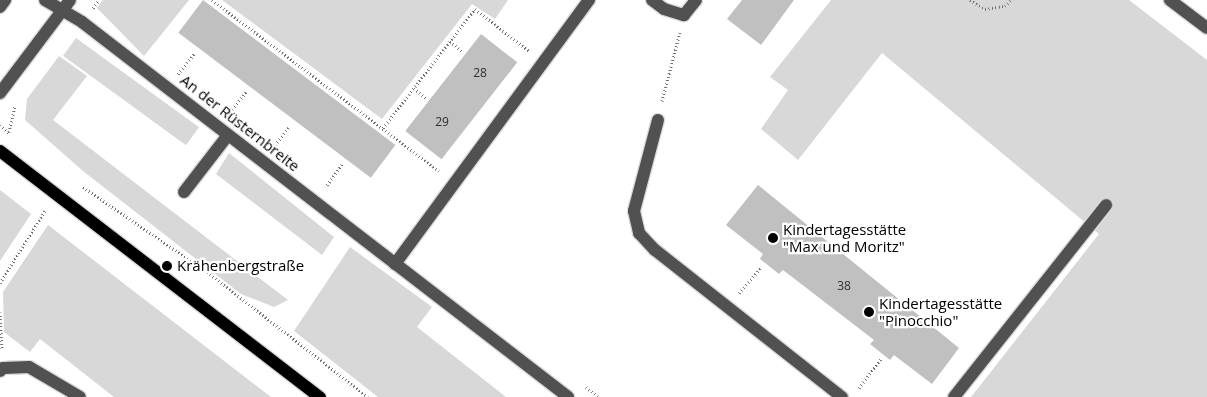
<!DOCTYPE html>
<html>
<head>
<meta charset="utf-8">
<style>
	body { margin:0 }
	#map { position:relative; width:1207px; height:397px; overflow:hidden; background:#fff; font-family:"Open Sans",sans-serif }
	div>[style] { position:absolute }
	.green>* { inset:0; background:#d8d8d8; transform-origin:0 0 }
	.building>* { inset:0; background:#c0c0c0; transform-origin:0 0 }
	.path>* { height:3px; margin-top:-1.5px; transform-origin:0; background:repeating-linear-gradient(90deg,#737373 0 1px,transparent 0 3.5px) }
	.roads { filter:drop-shadow(1px 0 #dbdbdb) drop-shadow(-1px 0 #dbdbdb) drop-shadow(0 1px #dbdbdb) drop-shadow(0 -1px #dbdbdb) }
	.minor>* { height:12px; margin:-6px; padding:0 6px; transform-origin:6px; border-radius:6px; background:#515151 }
	.major>* { height:12px; margin:-6px; padding:0 6px; transform-origin:6px; border-radius:6px; background:#000 }
	.dots>* { width:14px; height:14px; translate:-50% -50%; box-sizing:border-box; border:2px solid #fff; border-radius:50% }
	span { translate:-50% -50%; white-space:nowrap; text-align:center; line-height:1.15; -webkit-text-stroke:4.5px #fff; paint-order:stroke }
	.number-label { font-size:12px; color:#303030 }
	.number-label span { -webkit-text-stroke-width:0 }
	.street-label { font-size:15px; color:#000 }
	.poi-label { font-size:15px; color:#000 }
	.left { translate:0 -50%; text-align:left }
</style>
</head>
<body>
<div id="map">
	<div class="green">
		<i style="clip-path:polygon(103px 0,189px 0,144px 56px,97px 8px)"></i>
		<i style="clip-path:polygon(222px 0,508px 0,495px 19px,472px 4px,382px 119px)"></i>
		<i style="clip-path:polygon(831px 0,1129px 0,1207px 60px,1207px 397px,971px 397px,1099px 234px,882px 53px,798px 160px,761px 129px,788px 90px,770px 77px)"></i>
		<i style="left:76px;top:38px;width:152px;height:22px;rotate:36deg"></i>
		<i style="clip-path:polygon(59px 56px,87px 76px,53px 120px,288px 300px,274px 307px,241px 294px,83px 171px,25px 120px,27px 99px)"></i>
		<i style="clip-path:polygon(229px 153px,334px 237px,322px 255px,216px 174px)"></i>
		<i style="clip-path:polygon(0 190px,31px 214px,0 261px)"></i>
		<i style="clip-path:polygon(48px 225px,271px 397px,114px 397px,40px 339px,30px 352px,4px 332px,3px 292px)"></i>
		<i style="clip-path:polygon(350px 247px,432px 307px,417px 327px,506px 397px,378px 397px,294px 331px)"></i>
	</div>
	<div class="building">
		<i style="left:203px;top:0;width:241px;height:41px;rotate:37deg"></i>
		<i style="clip-path:polygon(742px 0,794px 0,761px 45px,727px 19px)"></i>
		<i style="left:481px;top:34px;width:46px;height:123px;rotate:38deg"></i>
		<i style="clip-path:polygon(758px 185px,959px 348px,932px 384px,894px 355px,890px 360px,870px 344px,874px 340px,783px 270px,779px 274px,760px 259px,763px 254px,726px 225px)"></i>
	</div>
	<div class="path">
		<i style="left:212px;top:0;width:284px;rotate:37deg"></i>
		<i style="left:970px;top:0;width:17px;rotate:31deg"></i>
		<i style="left:985px;top:9px;width:20px;rotate:-9deg"></i>
		<i style="left:1005px;top:6px;width:8px;rotate:-45deg"></i>
		<i style="left:93px;top:8px;width:10px;rotate:-53deg"></i>
		<i style="left:450px;top:41px;width:16px;rotate:40deg"></i>
		<i style="left:178px;top:74px;width:27px;rotate:-51deg"></i>
		<i style="left:414px;top:88px;width:16px;rotate:40deg"></i>
		<i style="left:662px;top:101px;width:71px;rotate:-75.4deg"></i>
		<i style="left:230px;top:112px;width:26px;rotate:-51deg"></i>
		<i style="left:0;top:125px;width:12px;rotate:42deg"></i>
		<i style="left:383px;top:128px;width:150px;rotate:-52.3deg"></i>
		<i style="left:475px;top:9px;width:68px;rotate:37.9deg"></i>
		<i style="left:9px;top:132px;width:26px;rotate:-77deg"></i>
		<i style="left:275px;top:145px;width:24px;rotate:-52deg"></i>
		<i style="left:327px;top:185px;width:27px;rotate:-54deg"></i>
		<i style="left:83px;top:187px;width:154px;rotate:34.4deg"></i>
		<i style="left:210px;top:274px;width:200px;rotate:37.9deg"></i>
		<i style="left:0;top:283px;width:87px;rotate:-58.1deg"></i>
		<i style="left:739px;top:293px;width:33px;rotate:-49deg"></i>
		<i style="left:0;top:312px;width:37px;rotate:87deg"></i>
		<i style="left:586px;top:387px;width:16px;rotate:38deg"></i>
		<i style="left:859px;top:388px;width:38px;rotate:-53deg"></i>
	</div>
	<div class="roads">
		<div class="minor">
			<i style="left:45px;top:0;width:43px;rotate:30.7deg"></i>
			<i style="left:82px;top:22px;width:614px;rotate:37.65deg"></i>
			<i style="left:652px;top:0;width:15px;rotate:37deg"></i>
			<i style="left:664px;top:9px;width:21px;rotate:17deg"></i>
			<i style="left:684px;top:15px;width:19px;rotate:-51deg"></i>
			<i style="left:1170px;top:0;width:46px;rotate:37.1deg"></i>
			<i style="left:0;top:7px;width:9px;rotate:-54deg"></i>
			<i style="left:0;top:93px;width:116px;rotate:-53deg"></i>
			<i style="left:658px;top:120px;width:94px;rotate:104.8deg"></i>
			<i style="left:634px;top:211px;width:23px;rotate:77deg"></i>
			<i style="left:639px;top:233px;width:23px;rotate:47deg"></i>
			<i style="left:655px;top:250px;width:238px;rotate:38.2deg"></i>
			<i style="left:184px;top:192px;width:72px;rotate:-52.3deg"></i>
			<i style="left:395px;top:264px;width:328px;rotate:-53.7deg"></i>
			<i style="left:0;top:371px;width:4px;rotate:-45deg"></i>
			<i style="left:3px;top:368px;width:26px;rotate:-2deg"></i>
			<i style="left:29px;top:367px;width:59px;rotate:30.5deg"></i>
			<i style="left:954px;top:397px;width:245px;rotate:-51.6deg"></i>
		</div>
		<div class="major">
			<i style="left:0;top:151px;width:404px;rotate:37.6deg"></i>
		</div>
	</div>
	<div class="dots">
		<i style="left:773px;top:238px;background:#000"></i>
		<i style="left:167px;top:266px;background:#000"></i>
		<i style="left:869px;top:312px;background:#000"></i>
	</div>
	<div class="number-label">
		<span style="left:480px;top:73px">28</span>
		<span style="left:442px;top:122px">29</span>
		<span style="left:844px;top:286px">38</span>
	</div>
	<div class="street-label">
		<span style="left:240px;top:123px;rotate:38deg">An der Rüsternbreite</span>
	</div>
	<div class="poi-label">
		<span class="left" style="left:783px;top:238px">Kindertagesstätte<br>"Max und Moritz"</span>
		<span class="left" style="left:177px;top:266px">Krähenbergstraße</span>
		<span class="left" style="left:879px;top:312px">Kindertagesstätte<br>"Pinocchio"</span>
	</div>
</div>
</body>
</html>
